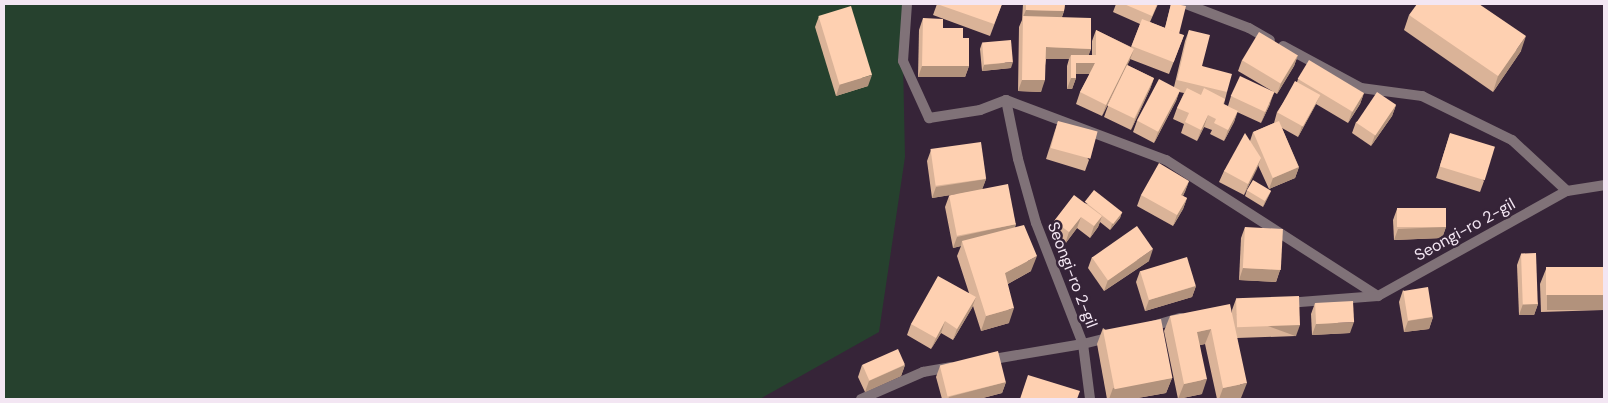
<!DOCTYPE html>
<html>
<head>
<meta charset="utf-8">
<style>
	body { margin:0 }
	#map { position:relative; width:1608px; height:403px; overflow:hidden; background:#362438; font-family:"DM Sans",sans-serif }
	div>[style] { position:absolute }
	.green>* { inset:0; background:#26412e }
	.street>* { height:10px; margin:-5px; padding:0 5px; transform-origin:5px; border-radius:5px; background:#807278 }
	.wall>* { inset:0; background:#dab398 }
	.shaded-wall>* { inset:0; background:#b2927c; transform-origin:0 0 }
	.building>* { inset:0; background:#fed0b1; transform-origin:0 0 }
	span { translate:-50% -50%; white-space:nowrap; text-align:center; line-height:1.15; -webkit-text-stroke:5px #362438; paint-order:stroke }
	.street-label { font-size:16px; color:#f3e6f3 }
	.frame { position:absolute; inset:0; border:5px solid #f3e6f3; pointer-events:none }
</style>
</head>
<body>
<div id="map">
	<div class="green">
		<i style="clip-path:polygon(4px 4px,907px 4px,903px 61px,905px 157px,879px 332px,760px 399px,4px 399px)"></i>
	</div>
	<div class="street">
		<i style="left:907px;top:4px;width:57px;rotate:94deg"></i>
		<i style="left:903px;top:61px;width:63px;rotate:65.5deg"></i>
		<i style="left:929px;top:118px;width:52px;rotate:-8.9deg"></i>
		<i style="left:980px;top:110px;width:28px;rotate:-21deg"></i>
		<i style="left:1006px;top:100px;width:171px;rotate:20.6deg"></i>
		<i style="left:1166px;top:160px;width:252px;rotate:32.7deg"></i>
		<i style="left:1378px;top:296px;width:216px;rotate:-29.1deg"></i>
		<i style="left:1567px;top:191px;width:37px;rotate:-9deg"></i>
		<i style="left:1186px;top:4px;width:67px;rotate:20.9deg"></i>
		<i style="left:1249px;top:28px;width:24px;rotate:30deg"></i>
		<i style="left:1283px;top:46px;width:89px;rotate:28.3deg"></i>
		<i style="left:1361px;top:88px;width:62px;rotate:7.5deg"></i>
		<i style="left:1422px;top:96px;width:100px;rotate:26.1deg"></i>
		<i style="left:1512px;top:140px;width:75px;rotate:42.8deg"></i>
		<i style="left:1006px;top:100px;width:60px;rotate:78.5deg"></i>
		<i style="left:1018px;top:159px;width:66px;rotate:74.3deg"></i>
		<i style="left:1036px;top:223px;width:130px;rotate:68.8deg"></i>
		<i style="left:1083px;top:344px;width:29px;rotate:-14deg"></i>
		<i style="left:1287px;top:303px;width:91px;rotate:-4.4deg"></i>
		<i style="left:1149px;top:327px;width:33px;rotate:-16deg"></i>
		<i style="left:988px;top:360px;width:96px;rotate:-9.6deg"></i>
		<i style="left:1083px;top:344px;width:55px;rotate:82.7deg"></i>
		<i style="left:861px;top:399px;width:68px;rotate:-23.5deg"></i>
		<i style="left:923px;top:372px;width:28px;rotate:-10deg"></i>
	</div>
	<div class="wall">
		<i style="clip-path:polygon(937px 4px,1002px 4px,990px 36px,933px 15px)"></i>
		<i style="clip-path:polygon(1023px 4px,1065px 4px,1064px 11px,1062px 17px,1091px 49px,1088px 55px,1092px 55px,1092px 41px,1096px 30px,1131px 47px,1140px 24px,1113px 12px,1116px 4px,1158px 4px,1150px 22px,1165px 28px,1171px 4px,1179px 34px,1184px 35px,1169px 74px,1130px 59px,1127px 65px,1154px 78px,1150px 89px,1131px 130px,1104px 117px,1108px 106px,1123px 74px,1102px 116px,1076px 104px,1080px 92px,1090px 74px,1076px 74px,1076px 78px,1072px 89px,1067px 89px,1067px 66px,1069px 59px,1046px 59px,1041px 92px,1018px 91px,1019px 27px,1022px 20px)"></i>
		<i style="clip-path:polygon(1409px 15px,1521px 51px,1493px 92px,1404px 30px)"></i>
		<i style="clip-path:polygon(819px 16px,868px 86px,836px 96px,815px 27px)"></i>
		<i style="clip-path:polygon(923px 18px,963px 38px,969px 66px,965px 77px,918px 77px,919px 30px)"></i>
		<i style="clip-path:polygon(1189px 30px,1202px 66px,1227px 92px,1224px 104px,1228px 106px,1231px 96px,1270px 104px,1261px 123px,1237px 112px,1234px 122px,1224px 141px,1210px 134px,1212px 130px,1204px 127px,1197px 141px,1181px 133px,1184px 124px,1173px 119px,1177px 108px,1184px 93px,1179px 92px,1176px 101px,1154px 143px,1133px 132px,1137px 121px,1174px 87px,1185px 41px)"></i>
		<i style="clip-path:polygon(982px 43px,1011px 68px,982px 71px,980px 49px)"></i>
		<i style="clip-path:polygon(1298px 55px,1294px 66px,1277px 94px,1238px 71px,1242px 60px)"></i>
		<i style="clip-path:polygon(1298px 79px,1364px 93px,1360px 104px,1348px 123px,1316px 104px,1298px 137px,1282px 128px,1299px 167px,1295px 178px,1269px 189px,1258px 165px,1244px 195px,1219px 182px,1224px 171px,1250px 141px,1253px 132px,1274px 123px,1277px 112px,1297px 82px)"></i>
		<i style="clip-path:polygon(1396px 105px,1392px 116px,1371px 146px,1352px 133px,1356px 122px)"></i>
		<i style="clip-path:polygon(1058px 121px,1089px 160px,1085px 171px,1046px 159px)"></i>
		<i style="clip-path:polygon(1450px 134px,1484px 181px,1480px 192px,1436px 178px)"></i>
		<i style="clip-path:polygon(931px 150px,986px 179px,982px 189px,1016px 224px,1015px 227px,1031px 271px,1008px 284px,1009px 323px,981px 331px,973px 306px,953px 340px,941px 333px,931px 349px,907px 335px,911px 324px,969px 293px,957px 256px,961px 246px,953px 248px,945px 207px,949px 196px,962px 193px,932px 198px,927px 161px)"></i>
		<i style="clip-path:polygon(1189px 181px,1183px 196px,1187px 198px,1183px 209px,1173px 226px,1137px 206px,1141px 195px)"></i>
		<i style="clip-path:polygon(1247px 190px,1271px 191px,1263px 207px,1245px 196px)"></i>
		<i style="clip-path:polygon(1084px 203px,1122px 212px,1120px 218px,1110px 230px,1100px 222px,1098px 227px,1090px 238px,1077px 228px,1065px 244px,1050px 232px,1054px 221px)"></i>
		<i style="clip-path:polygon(1397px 209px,1446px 227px,1442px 238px,1394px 240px,1393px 220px)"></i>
		<i style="clip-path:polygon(1245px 227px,1280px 270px,1276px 282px,1239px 280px,1241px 238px)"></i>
		<i style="clip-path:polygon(1521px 254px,1538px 304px,1534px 315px,1519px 315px,1517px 265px)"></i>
		<i style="clip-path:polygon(1092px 257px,1149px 261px,1104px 291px,1088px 268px)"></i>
		<i style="clip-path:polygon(1604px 267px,1604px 310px,1541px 312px,1540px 284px,1546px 269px)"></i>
		<i style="clip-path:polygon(1140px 271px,1196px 286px,1192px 297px,1145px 311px,1136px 282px)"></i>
		<i style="clip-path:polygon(1403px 290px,1433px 317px,1429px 329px,1404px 332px,1399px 302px)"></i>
		<i style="clip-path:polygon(1236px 299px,1296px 336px,1237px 338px,1241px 398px,1236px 399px,1217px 399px,1205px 344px,1200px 345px,1202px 394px,1178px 399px,1164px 331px,1170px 316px,1232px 314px,1232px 310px)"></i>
		<i style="clip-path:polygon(1315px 303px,1350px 333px,1312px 335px,1311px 314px)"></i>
		<i style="clip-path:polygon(1103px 328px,1172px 378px,1166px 393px,1132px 399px,1107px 399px,1097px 344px)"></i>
		<i style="clip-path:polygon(862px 365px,905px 365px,901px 376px,865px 392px,858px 377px)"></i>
		<i style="clip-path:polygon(940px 366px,1006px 382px,1002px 393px,979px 399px,942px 399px,936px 377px)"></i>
	</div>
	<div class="shaded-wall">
		<i style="clip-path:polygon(1026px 10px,1064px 11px,1060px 22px,1023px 17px)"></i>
		<i style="clip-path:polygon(1526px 36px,1521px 51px,1493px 92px,1498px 76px)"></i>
		<i style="clip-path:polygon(1046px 47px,1091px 49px,1087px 60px,1071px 55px,1069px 59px,1042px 59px)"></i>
		<i style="clip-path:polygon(1134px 49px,1130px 60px,1102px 116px,1106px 105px)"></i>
		<i style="clip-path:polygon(1298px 55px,1294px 66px,1277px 94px,1281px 83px)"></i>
		<i style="clip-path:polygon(1013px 62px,1011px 68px,982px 71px,984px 65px)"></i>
		<i style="clip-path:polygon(1076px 63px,1095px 63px,1091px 74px,1072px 74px)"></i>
		<i style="clip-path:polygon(922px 66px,969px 66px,965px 77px,918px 77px)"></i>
		<i style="clip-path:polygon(872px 75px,868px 86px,836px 96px,840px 84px)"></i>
		<i style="clip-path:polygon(1071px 78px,1076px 78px,1072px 89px,1067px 89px)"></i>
		<i style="clip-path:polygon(1154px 78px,1150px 89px,1131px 130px,1135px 119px)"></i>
		<i style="clip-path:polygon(1022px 80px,1045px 80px,1041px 92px,1018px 91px)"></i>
		<i style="clip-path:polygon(1180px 90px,1176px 101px,1154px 143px,1158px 132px)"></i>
		<i style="clip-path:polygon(1274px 92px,1270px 104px,1261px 123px,1265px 112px)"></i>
		<i style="clip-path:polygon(1364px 93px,1360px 104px,1348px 123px,1352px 112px)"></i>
		<i style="clip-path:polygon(1320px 95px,1315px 106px,1298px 137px,1302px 126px)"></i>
		<i style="clip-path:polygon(1396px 105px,1392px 116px,1371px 146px,1375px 135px)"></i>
		<i style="clip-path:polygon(1238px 111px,1234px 122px,1224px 141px,1228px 130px)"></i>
		<i style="clip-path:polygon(1208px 115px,1204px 127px,1197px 141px,1201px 130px)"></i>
		<i style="clip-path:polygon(1261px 158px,1257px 169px,1244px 195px,1248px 184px)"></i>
		<i style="clip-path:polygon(1299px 167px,1295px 178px,1269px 189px,1273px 178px)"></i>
		<i style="clip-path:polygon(986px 179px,982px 190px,932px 198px,936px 187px)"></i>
		<i style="clip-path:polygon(1189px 181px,1185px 192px,1177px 206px,1181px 195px)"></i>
		<i style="clip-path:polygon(1271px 191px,1263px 207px,1265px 201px)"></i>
		<i style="clip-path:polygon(1187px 198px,1183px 209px,1173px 226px,1177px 215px)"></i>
		<i style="clip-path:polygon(1122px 212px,1120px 218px,1110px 230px,1112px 224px)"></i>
		<i style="clip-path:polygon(1102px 216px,1098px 227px,1090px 238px,1094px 226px)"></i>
		<i style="clip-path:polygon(1081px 217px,1077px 228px,1065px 244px,1069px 232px)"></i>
		<i style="clip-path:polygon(1016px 224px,1012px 236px,962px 241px,961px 246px,953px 248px,957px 237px)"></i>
		<i style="clip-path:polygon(1446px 227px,1442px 238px,1394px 240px,1398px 229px)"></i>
		<i style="clip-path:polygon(1153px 249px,1149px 261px,1104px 291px,1108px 280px)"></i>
		<i style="clip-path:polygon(1037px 256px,1031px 271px,1000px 288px,1005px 273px)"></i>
		<i style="clip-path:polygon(1243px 268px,1280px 270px,1276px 282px,1239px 280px)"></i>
		<i style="clip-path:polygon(1196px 286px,1192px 297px,1145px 311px,1149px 300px)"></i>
		<i style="left:1604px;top:295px;width:15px;height:57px;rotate:90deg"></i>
		<i style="clip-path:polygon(976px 297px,972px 308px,953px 340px,957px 329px)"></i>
		<i style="clip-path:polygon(1523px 304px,1538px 304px,1534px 315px,1519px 315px)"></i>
		<i style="clip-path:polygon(1014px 308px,1009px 323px,981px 331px,986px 316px)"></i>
		<i style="clip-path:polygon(1433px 317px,1429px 329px,1404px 332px,1408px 321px)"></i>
		<i style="clip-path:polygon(945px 321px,941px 333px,931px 349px,936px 338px)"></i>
		<i style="clip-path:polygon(1354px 322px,1350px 333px,1312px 335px,1316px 324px)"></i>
		<i style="left:1300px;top:325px;width:12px;height:63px;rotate:110deg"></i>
		<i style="clip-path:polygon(1211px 329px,1205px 344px,1192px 347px,1197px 332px)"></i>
		<i style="clip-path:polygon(905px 365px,901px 376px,865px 392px,869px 381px)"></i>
		<i style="clip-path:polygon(1172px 378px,1166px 393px,1132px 399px,1109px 399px,1113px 388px)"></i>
		<i style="clip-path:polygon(1207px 379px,1202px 394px,1178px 399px,1184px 384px)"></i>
		<i style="clip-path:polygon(1006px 382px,1002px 393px,979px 399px,948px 399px,949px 397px)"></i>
		<i style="clip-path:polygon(1247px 383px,1241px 398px,1236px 399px,1219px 399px,1223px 388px)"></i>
	</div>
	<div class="building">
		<i style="clip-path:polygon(937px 4px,1002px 4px,994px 24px)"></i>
		<i style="clip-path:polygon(1026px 4px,1065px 4px,1064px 11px,1026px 10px)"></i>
		<i style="clip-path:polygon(1124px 4px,1157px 4px,1152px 16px)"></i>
		<i style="clip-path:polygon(1171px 4px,1176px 4px,1186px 6px,1179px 34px,1165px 28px)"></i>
		<i style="clip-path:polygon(1417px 4px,1479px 4px,1526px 36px,1498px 76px,1409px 15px)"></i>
		<i style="left:851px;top:6px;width:72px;height:34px;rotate:73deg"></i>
		<i style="clip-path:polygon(1023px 16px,1091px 18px,1091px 49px,1046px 47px,1045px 80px,1022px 80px)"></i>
		<i style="clip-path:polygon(923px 18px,943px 19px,943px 28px,963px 28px,963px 38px,969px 38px,969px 66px,922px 66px)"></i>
		<i style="left:1142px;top:19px;width:45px;height:29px;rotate:21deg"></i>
		<i style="clip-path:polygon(1096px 30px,1134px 49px,1106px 105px,1080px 92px,1095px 63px,1076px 63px,1076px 78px,1071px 78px,1071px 55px,1096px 55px)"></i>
		<i style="clip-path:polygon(1189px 30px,1210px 35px,1202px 66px,1232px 74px,1227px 92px,1177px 80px)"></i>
		<i style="left:1259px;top:32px;width:45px;height:33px;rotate:31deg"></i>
		<i style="left:1011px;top:40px;width:22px;height:29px;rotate:85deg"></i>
		<i style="left:1309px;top:60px;width:64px;height:22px;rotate:31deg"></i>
		<i style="left:1127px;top:65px;width:30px;height:45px;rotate:26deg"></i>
		<i style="left:1240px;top:76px;width:38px;height:22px;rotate:25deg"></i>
		<i style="left:1159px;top:79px;width:24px;height:47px;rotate:28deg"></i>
		<i style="left:1295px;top:81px;width:29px;height:36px;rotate:29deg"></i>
		<i style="clip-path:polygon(1187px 88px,1201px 95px,1204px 88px,1225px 99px,1223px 104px,1238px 111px,1228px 130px,1214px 123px,1216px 119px,1208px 115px,1201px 130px,1185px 122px,1189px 113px,1177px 108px)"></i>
		<i style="left:1377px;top:92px;width:23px;height:37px;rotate:34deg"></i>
		<i style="left:1058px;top:121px;width:41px;height:28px;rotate:15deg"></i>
		<i style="left:1279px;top:121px;width:50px;height:28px;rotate:67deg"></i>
		<i style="clip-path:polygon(1245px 133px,1261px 158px,1248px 184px,1224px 171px)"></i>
		<i style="left:1450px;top:133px;width:47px;height:35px;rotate:17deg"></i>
		<i style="left:981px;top:142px;width:37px;height:51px;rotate:82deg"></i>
		<i style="clip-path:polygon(1159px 163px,1189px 181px,1181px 195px,1187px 198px,1177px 215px,1141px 195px)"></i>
		<i style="left:1253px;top:180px;width:21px;height:12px;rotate:31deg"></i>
		<i style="left:1008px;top:184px;width:41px;height:60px;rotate:79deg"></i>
		<i style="left:1094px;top:190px;width:36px;height:15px;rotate:38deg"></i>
		<i style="clip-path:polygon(1074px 195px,1102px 216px,1094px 226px,1081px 217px,1069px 232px,1054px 221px)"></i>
		<i style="left:1446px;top:208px;width:19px;height:49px;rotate:90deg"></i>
		<i style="clip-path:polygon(1024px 225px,1037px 256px,1005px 273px,1014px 308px,986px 316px,962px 241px)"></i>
		<i style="left:1137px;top:226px;width:28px;height:55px;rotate:55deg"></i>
		<i style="left:1245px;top:227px;width:38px;height:41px;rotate:3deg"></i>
		<i style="left:1536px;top:253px;width:51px;height:15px;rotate:88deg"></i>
		<i style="left:1187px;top:257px;width:30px;height:49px;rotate:73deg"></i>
		<i style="left:1604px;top:267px;width:28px;height:58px;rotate:90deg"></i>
		<i style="clip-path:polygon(938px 276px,976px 297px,957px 329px,945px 321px,936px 338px,911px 324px)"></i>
		<i style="left:1428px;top:287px;width:30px;height:25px;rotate:81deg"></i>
		<i style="left:1299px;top:296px;width:29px;height:63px;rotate:88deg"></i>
		<i style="left:1353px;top:301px;width:21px;height:38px;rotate:87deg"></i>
		<i style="clip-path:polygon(1230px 304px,1247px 383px,1223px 388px,1211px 329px,1197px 332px,1207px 379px,1184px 384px,1170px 316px)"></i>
		<i style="left:1161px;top:319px;width:60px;height:59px;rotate:79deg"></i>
		<i style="left:898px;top:349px;width:17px;height:39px;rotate:66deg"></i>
		<i style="left:998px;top:351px;width:32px;height:60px;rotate:76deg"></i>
		<i style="clip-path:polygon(1028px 375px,1080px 391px,1077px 399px,1020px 399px)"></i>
	</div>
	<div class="street-label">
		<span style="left:1465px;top:230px;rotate:-29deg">Seongi-ro 2-gil</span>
		<span style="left:1072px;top:275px;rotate:69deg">Seongi-ro 2-gil</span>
	</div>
	<div class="frame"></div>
</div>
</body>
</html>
